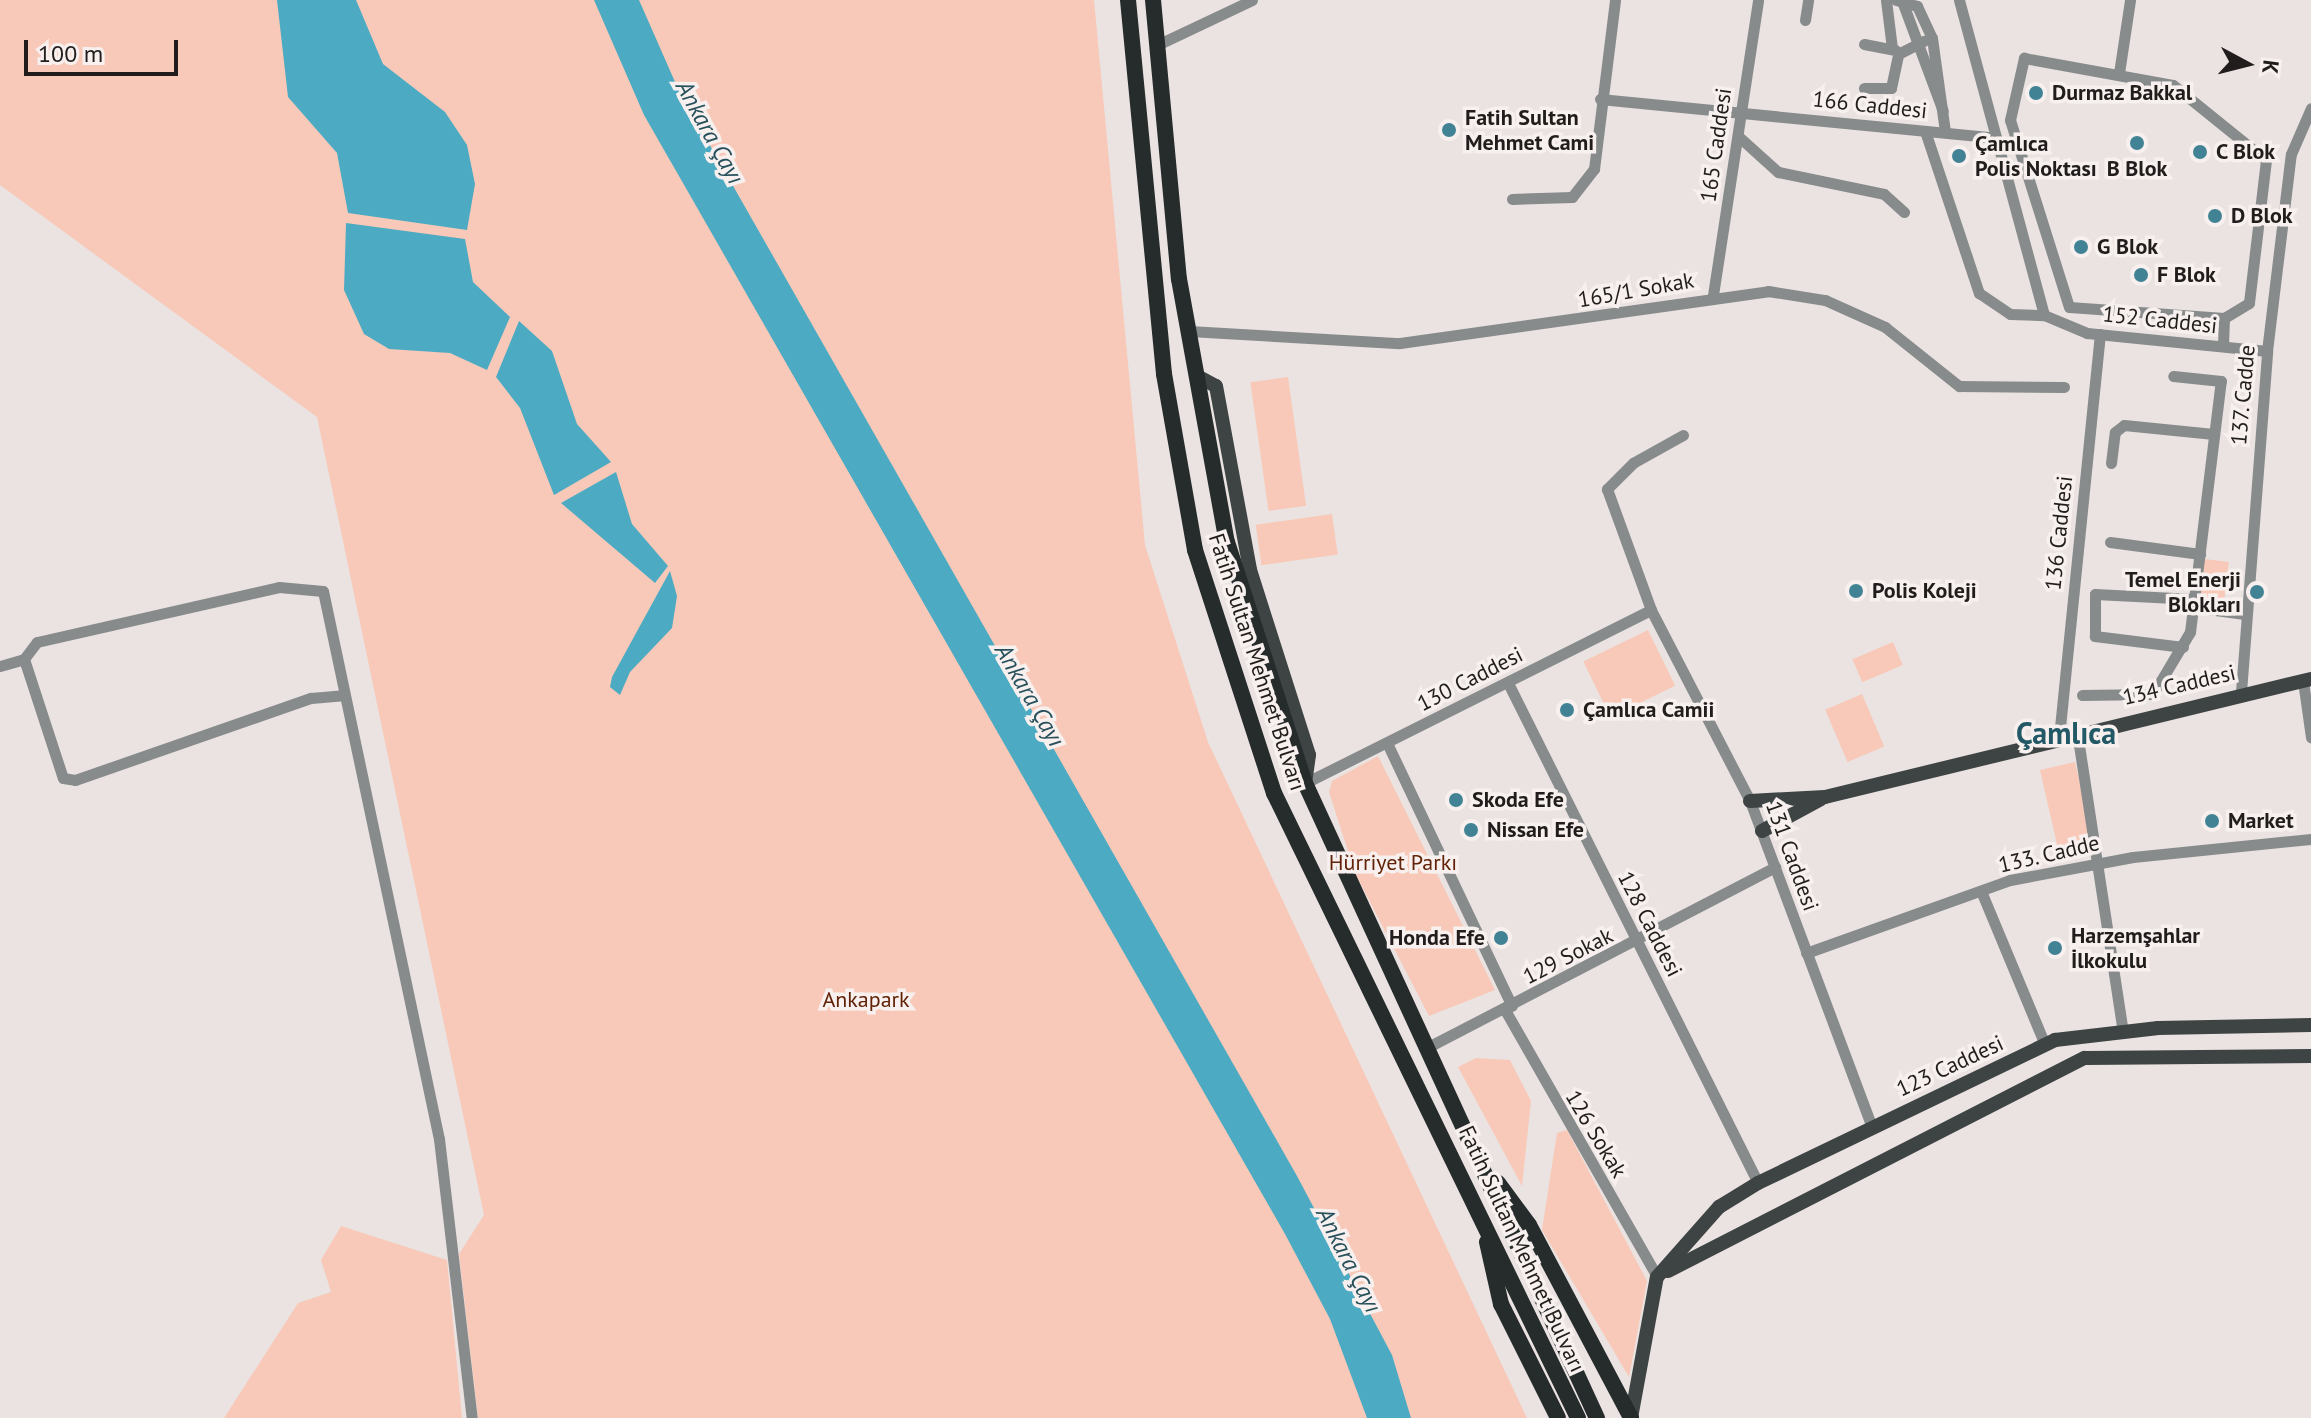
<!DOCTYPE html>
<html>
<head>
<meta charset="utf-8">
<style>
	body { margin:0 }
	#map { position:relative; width:2311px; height:1418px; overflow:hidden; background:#eae3e1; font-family:"PT Sans",sans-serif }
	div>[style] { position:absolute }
	.green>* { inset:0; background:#f8c9b8; transform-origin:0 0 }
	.water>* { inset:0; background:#4cabc3 }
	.minor>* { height:11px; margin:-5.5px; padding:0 5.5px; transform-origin:5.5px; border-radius:5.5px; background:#888b8c }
	.major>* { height:14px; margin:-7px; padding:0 7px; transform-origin:7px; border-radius:7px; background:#3e4344 }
	.highway>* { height:16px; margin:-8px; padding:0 8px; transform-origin:8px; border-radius:8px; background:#262b2c }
	.dots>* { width:22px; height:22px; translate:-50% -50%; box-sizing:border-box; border:4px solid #f7f0ee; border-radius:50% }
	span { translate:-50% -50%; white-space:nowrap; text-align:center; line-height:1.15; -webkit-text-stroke:7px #f7f0ee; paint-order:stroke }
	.poi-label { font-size:22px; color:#201d1c; font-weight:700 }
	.left { translate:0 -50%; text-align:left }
	.right { translate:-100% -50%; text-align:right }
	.street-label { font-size:22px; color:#201d1c }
	.park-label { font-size:22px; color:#622207 }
	.water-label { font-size:24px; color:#26505b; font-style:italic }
	.district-label { font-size:30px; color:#235966; font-weight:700 }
	.north { position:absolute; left:2207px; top:24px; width:80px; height:80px; -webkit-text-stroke:6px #f7f0ee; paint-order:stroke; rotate:97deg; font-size:22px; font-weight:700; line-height:32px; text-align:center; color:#201d1c }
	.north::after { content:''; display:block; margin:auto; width:28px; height:36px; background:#201d1c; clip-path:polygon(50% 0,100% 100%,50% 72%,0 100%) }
	.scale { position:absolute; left:24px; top:40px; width:154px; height:36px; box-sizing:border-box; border:4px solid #201d1c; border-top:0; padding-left:10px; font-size:24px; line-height:28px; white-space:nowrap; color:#201d1c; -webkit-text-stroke:6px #f7f0ee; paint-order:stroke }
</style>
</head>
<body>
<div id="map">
	<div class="green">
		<i style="clip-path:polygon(0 0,1094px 0,1145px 545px,1208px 742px,1527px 1418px,478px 1418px,459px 1254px,484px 1215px,317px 417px,0 185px)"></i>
		<i style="left:1288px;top:377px;width:130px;height:38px;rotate:82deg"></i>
		<i style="left:1332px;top:514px;width:41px;height:77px;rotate:82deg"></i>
		<i style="left:2204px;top:559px;width:25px;height:41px;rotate:7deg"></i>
		<i style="left:1648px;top:630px;width:62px;height:72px;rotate:64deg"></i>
		<i style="left:1893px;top:642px;width:25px;height:44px;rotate:67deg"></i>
		<i style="left:1862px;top:694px;width:57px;height:40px;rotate:67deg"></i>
		<i style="clip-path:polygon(1378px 756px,1495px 990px,1429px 1016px,1355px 873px,1329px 792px,1332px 781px)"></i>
		<i style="left:2075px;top:762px;width:86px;height:36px;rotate:77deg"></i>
		<i style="clip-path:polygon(1476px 1058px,1510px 1060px,1531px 1101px,1522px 1186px,1458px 1067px)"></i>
		<i style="clip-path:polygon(1567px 1130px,1647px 1281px,1629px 1377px,1542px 1230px,1557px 1133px)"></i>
		<i style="clip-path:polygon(341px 1226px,447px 1260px,462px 1418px,224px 1418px,298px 1303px,331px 1292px,321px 1260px)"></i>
	</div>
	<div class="water">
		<i style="clip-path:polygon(277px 0,356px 0,383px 64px,445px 112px,467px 145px,475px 184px,467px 230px,348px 213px,337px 153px,288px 97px)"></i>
		<i style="clip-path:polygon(594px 0,639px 0,679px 91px,1297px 1176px,1392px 1355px,1411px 1418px,1367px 1418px,1330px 1319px,1285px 1234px,644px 115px)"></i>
		<i style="clip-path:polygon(346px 223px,465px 239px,473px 282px,510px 317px,487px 370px,450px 353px,389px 349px,364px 334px,344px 290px)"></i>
		<i style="clip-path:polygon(519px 321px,552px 351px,577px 424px,611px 462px,554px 495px,520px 408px,496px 377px)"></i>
		<i style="clip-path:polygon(616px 472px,632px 524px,668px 566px,655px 583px,561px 503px)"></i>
		<i style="clip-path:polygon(670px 571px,677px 596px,672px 628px,630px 672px,620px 695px,610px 687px,612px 677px)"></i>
	</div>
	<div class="minor">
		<i style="left:1886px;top:0;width:48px;rotate:82.9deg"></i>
		<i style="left:1896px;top:0;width:22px;rotate:16deg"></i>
		<i style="left:1917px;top:6px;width:35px;rotate:65deg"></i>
		<i style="left:1932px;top:38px;width:95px;rotate:82.1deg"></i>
		<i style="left:1959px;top:0;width:326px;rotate:74.9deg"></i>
		<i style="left:2044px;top:315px;width:47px;rotate:22.7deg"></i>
		<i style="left:2087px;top:333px;width:181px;rotate:5.7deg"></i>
		<i style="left:1902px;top:1px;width:117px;rotate:69.6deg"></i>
		<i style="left:1805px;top:20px;width:20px;rotate:-81deg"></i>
		<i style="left:1864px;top:44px;width:32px;rotate:11deg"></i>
		<i style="left:1157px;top:45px;width:105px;rotate:-25.3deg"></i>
		<i style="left:2024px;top:58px;width:151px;rotate:10.3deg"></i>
		<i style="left:2173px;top:85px;width:119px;rotate:38.9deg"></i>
		<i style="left:2266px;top:160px;width:144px;rotate:96.8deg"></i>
		<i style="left:2249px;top:303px;width:29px;rotate:149deg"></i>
		<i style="left:2224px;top:318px;width:155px;rotate:-175.9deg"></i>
		<i style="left:2069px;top:307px;width:196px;rotate:-107.5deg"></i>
		<i style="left:2010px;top:120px;width:64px;rotate:-77.3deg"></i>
		<i style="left:2119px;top:73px;width:74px;rotate:-81.4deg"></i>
		<i style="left:1864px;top:88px;width:27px"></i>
		<i style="left:1891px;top:88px;width:35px;rotate:-78deg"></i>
		<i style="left:1898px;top:54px;width:29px;rotate:-27deg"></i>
		<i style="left:1600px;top:99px;width:398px;rotate:5.6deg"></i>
		<i style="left:1925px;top:131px;width:171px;rotate:71.6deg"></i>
		<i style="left:1979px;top:293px;width:37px;rotate:34deg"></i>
		<i style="left:2010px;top:314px;width:34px;rotate:2deg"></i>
		<i style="left:1738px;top:136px;width:54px;rotate:42deg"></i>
		<i style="left:1778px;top:172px;width:108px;rotate:11.7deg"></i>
		<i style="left:1884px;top:194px;width:27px;rotate:42deg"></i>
		<i style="left:1512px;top:199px;width:60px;rotate:-1.9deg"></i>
		<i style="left:1572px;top:197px;width:36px;rotate:-52deg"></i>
		<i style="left:1594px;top:169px;width:170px;rotate:-82.9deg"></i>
		<i style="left:1713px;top:295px;width:298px;rotate:-81.3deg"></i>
		<i style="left:1189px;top:331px;width:211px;rotate:3.3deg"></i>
		<i style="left:1400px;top:343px;width:372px;rotate:-8deg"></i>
		<i style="left:1768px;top:291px;width:58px;rotate:9deg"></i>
		<i style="left:1825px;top:300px;width:66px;rotate:24.2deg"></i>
		<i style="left:1885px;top:327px;width:95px;rotate:38.6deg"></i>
		<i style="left:1959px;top:386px;width:105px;rotate:0.5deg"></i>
		<i style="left:2223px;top:346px;width:28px;rotate:-88deg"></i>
		<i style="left:1683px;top:435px;width:57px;rotate:150.8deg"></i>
		<i style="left:1633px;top:463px;width:37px;rotate:135deg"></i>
		<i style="left:1607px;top:489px;width:129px;rotate:70deg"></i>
		<i style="left:1651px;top:610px;width:215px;rotate:62.6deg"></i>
		<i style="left:1750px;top:801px;width:348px;rotate:69.5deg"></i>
		<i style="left:2111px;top:463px;width:31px;rotate:-83deg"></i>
		<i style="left:2115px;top:432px;width:11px;rotate:-38deg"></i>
		<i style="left:2124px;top:425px;width:90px;rotate:5.7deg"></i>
		<i style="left:2110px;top:542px;width:91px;rotate:7.6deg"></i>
		<i style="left:2193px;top:607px;width:52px;rotate:7.7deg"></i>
		<i style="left:2183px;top:647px;width:89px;rotate:-172.9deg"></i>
		<i style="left:2095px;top:636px;width:42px;rotate:-90deg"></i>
		<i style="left:2095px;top:594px;width:99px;rotate:2.9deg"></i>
		<i style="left:24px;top:659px;width:21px;rotate:-53deg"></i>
		<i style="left:37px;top:642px;width:248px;rotate:-12.8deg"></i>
		<i style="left:279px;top:587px;width:44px;rotate:5.2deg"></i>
		<i style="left:323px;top:591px;width:560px;rotate:78.05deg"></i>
		<i style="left:439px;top:1139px;width:281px;rotate:83.3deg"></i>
		<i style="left:0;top:666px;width:25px;rotate:-16deg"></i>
		<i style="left:24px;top:659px;width:125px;rotate:71.9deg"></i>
		<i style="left:63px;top:778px;width:12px;rotate:9deg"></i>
		<i style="left:75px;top:780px;width:250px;rotate:-19.2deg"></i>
		<i style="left:311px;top:698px;width:32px;rotate:-5deg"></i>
		<i style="left:2303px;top:681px;width:57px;rotate:81.9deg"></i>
		<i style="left:1508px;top:683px;width:559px;rotate:63.43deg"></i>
		<i style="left:2241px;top:692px;width:342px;rotate:-85.6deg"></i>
		<i style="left:2267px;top:351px;width:198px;rotate:-83.1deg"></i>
		<i style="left:2291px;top:154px;width:50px;rotate:-66.5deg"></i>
		<i style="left:2082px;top:695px;width:71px;rotate:-0.8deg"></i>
		<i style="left:2153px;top:694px;width:72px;rotate:-59.2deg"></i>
		<i style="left:2190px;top:632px;width:253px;rotate:-83deg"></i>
		<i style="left:2221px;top:381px;width:48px;rotate:-174.1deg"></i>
		<i style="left:2077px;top:732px;width:304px;rotate:81.3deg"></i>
		<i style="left:2059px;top:737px;width:405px;rotate:-84.2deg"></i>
		<i style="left:1387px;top:743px;width:291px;rotate:64.6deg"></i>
		<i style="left:1305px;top:783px;width:387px;rotate:-26.6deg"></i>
		<i style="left:1981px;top:891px;width:167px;rotate:67.4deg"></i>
		<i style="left:1806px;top:953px;width:217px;rotate:-19.7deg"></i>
		<i style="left:2010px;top:880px;width:125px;rotate:-10.6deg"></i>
		<i style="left:2133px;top:857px;width:179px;rotate:-5.8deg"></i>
		<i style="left:1505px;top:1010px;width:307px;rotate:60.3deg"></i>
		<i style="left:1430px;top:1046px;width:389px;rotate:-27.4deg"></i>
	</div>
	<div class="major">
		<i style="left:1197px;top:376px;width:21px;rotate:28deg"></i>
		<i style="left:1216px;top:386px;width:187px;rotate:79.5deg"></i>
		<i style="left:1250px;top:570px;width:194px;rotate:72.3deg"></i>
		<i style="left:1309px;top:755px;width:28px;rotate:98deg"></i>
		<i style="left:1750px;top:801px;width:75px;rotate:-3.1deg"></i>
		<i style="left:1825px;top:797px;width:500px;rotate:-13.65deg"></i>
		<i style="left:1762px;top:831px;width:67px;rotate:-28.5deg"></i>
		<i style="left:1668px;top:1271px;width:468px;rotate:-27.1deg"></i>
		<i style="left:2085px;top:1058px;width:226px;rotate:-0.5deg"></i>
		<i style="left:1631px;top:1418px;width:143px;rotate:-79.6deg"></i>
		<i style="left:1657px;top:1277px;width:94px;rotate:-48.5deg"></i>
		<i style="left:1719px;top:1207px;width:46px;rotate:-31.6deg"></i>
		<i style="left:1758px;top:1183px;width:330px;rotate:-25.7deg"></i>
		<i style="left:2055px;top:1040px;width:104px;rotate:-6.6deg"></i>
		<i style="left:2158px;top:1028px;width:153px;rotate:-1.1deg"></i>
	</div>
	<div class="highway">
		<i style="left:1128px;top:0;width:376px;rotate:84.5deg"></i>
		<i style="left:1164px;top:374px;width:179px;rotate:80deg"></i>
		<i style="left:1195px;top:550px;width:256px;rotate:72deg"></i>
		<i style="left:1274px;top:793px;width:695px;rotate:64.06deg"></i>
		<i style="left:1153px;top:0;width:280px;rotate:84.7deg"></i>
		<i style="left:1179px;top:279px;width:267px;rotate:79.7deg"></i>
		<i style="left:1227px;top:542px;width:253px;rotate:72.1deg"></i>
		<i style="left:1305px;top:783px;width:699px;rotate:65.31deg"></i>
		<i style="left:1498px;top:1183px;width:52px;rotate:53.6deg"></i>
		<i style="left:1529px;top:1225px;width:218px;rotate:62.1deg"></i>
		<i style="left:1487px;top:1242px;width:64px;rotate:77.3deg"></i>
		<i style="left:1501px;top:1304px;width:127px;rotate:63.4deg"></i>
	</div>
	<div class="dots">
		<i style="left:2036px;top:93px;background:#418394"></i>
		<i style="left:1449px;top:130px;background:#418394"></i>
		<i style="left:2137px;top:143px;background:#418394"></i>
		<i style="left:2200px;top:152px;background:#418394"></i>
		<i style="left:1959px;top:156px;background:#418394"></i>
		<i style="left:2215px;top:216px;background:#418394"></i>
		<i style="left:2081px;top:247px;background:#418394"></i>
		<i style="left:2141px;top:275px;background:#418394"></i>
		<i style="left:1856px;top:591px;background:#418394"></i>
		<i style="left:2257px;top:592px;background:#418394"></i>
		<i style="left:1567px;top:710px;background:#418394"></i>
		<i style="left:1456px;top:800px;background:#418394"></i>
		<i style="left:2212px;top:821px;background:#418394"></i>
		<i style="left:1471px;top:830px;background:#418394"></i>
		<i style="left:1501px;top:938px;background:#418394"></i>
		<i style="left:2055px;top:948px;background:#418394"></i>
	</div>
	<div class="poi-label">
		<span class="left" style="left:2052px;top:93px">Durmaz Bakkal</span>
		<span class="left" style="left:1465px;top:130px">Fatih Sultan<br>Mehmet Cami</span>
		<span class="left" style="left:1975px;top:156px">Çamlıca<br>Polis Noktası</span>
		<span class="left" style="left:2216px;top:152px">C Blok</span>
		<span style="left:2137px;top:169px">B Blok</span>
		<span class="left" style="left:2231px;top:216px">D Blok</span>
		<span class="left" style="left:2097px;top:247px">G Blok</span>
		<span class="left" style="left:2157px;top:275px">F Blok</span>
		<span class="right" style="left:2241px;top:592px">Temel Enerji<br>Blokları</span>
		<span class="left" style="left:1872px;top:591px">Polis Koleji</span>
		<span class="left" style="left:1583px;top:710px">Çamlıca Camii</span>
		<span class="left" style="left:1472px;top:800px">Skoda Efe</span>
		<span class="left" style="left:2228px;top:821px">Market</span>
		<span class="left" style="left:1487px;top:830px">Nissan Efe</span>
		<span class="left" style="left:2071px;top:948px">Harzemşahlar<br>İlkokulu</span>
		<span class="right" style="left:1485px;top:938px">Honda Efe</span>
	</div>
	<div class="street-label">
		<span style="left:1870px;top:105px;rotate:6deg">166 Caddesi</span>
		<span style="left:1716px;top:145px;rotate:-82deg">165 Caddesi</span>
		<span style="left:1636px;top:290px;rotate:-10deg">165/1 Sokak</span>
		<span style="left:2160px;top:320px;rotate:6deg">152 Caddesi</span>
		<span style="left:2243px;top:395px;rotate:-85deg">137. Cadde</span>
		<span style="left:2059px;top:533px;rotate:-84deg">136 Caddesi</span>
		<span style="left:1257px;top:662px;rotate:72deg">Fatih Sultan Mehmet Bulvarı</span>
		<span style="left:1470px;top:679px;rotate:-27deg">130 Caddesi</span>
		<span style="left:2179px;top:685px;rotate:-13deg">134 Caddesi</span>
		<span style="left:2049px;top:854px;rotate:-13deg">133. Cadde</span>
		<span style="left:1792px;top:856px;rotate:70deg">131 Caddesi</span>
		<span style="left:1650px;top:924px;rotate:63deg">128 Caddesi</span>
		<span style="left:1568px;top:956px;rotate:-27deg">129 Sokak</span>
		<span style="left:1950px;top:1066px;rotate:-25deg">123 Caddesi</span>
		<span style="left:1596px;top:1134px;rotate:59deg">126 Sokak</span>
		<span style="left:1522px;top:1249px;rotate:65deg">Fatih Sultan Mehmet Bulvarı</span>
	</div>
	<div class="park-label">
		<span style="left:1393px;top:863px">Hürriyet Parkı</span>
		<span style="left:866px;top:1000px">Ankapark</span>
	</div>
	<div class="water-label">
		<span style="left:710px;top:132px;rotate:61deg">Ankara Çayı</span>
		<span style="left:1030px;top:695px;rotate:60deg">Ankara Çayı</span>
		<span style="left:1349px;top:1260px;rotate:63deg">Ankara Çayı</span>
	</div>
	<div class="district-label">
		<span style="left:2066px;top:733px">Çamlıca</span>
	</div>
	<div class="north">K</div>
	<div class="scale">100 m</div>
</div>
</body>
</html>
